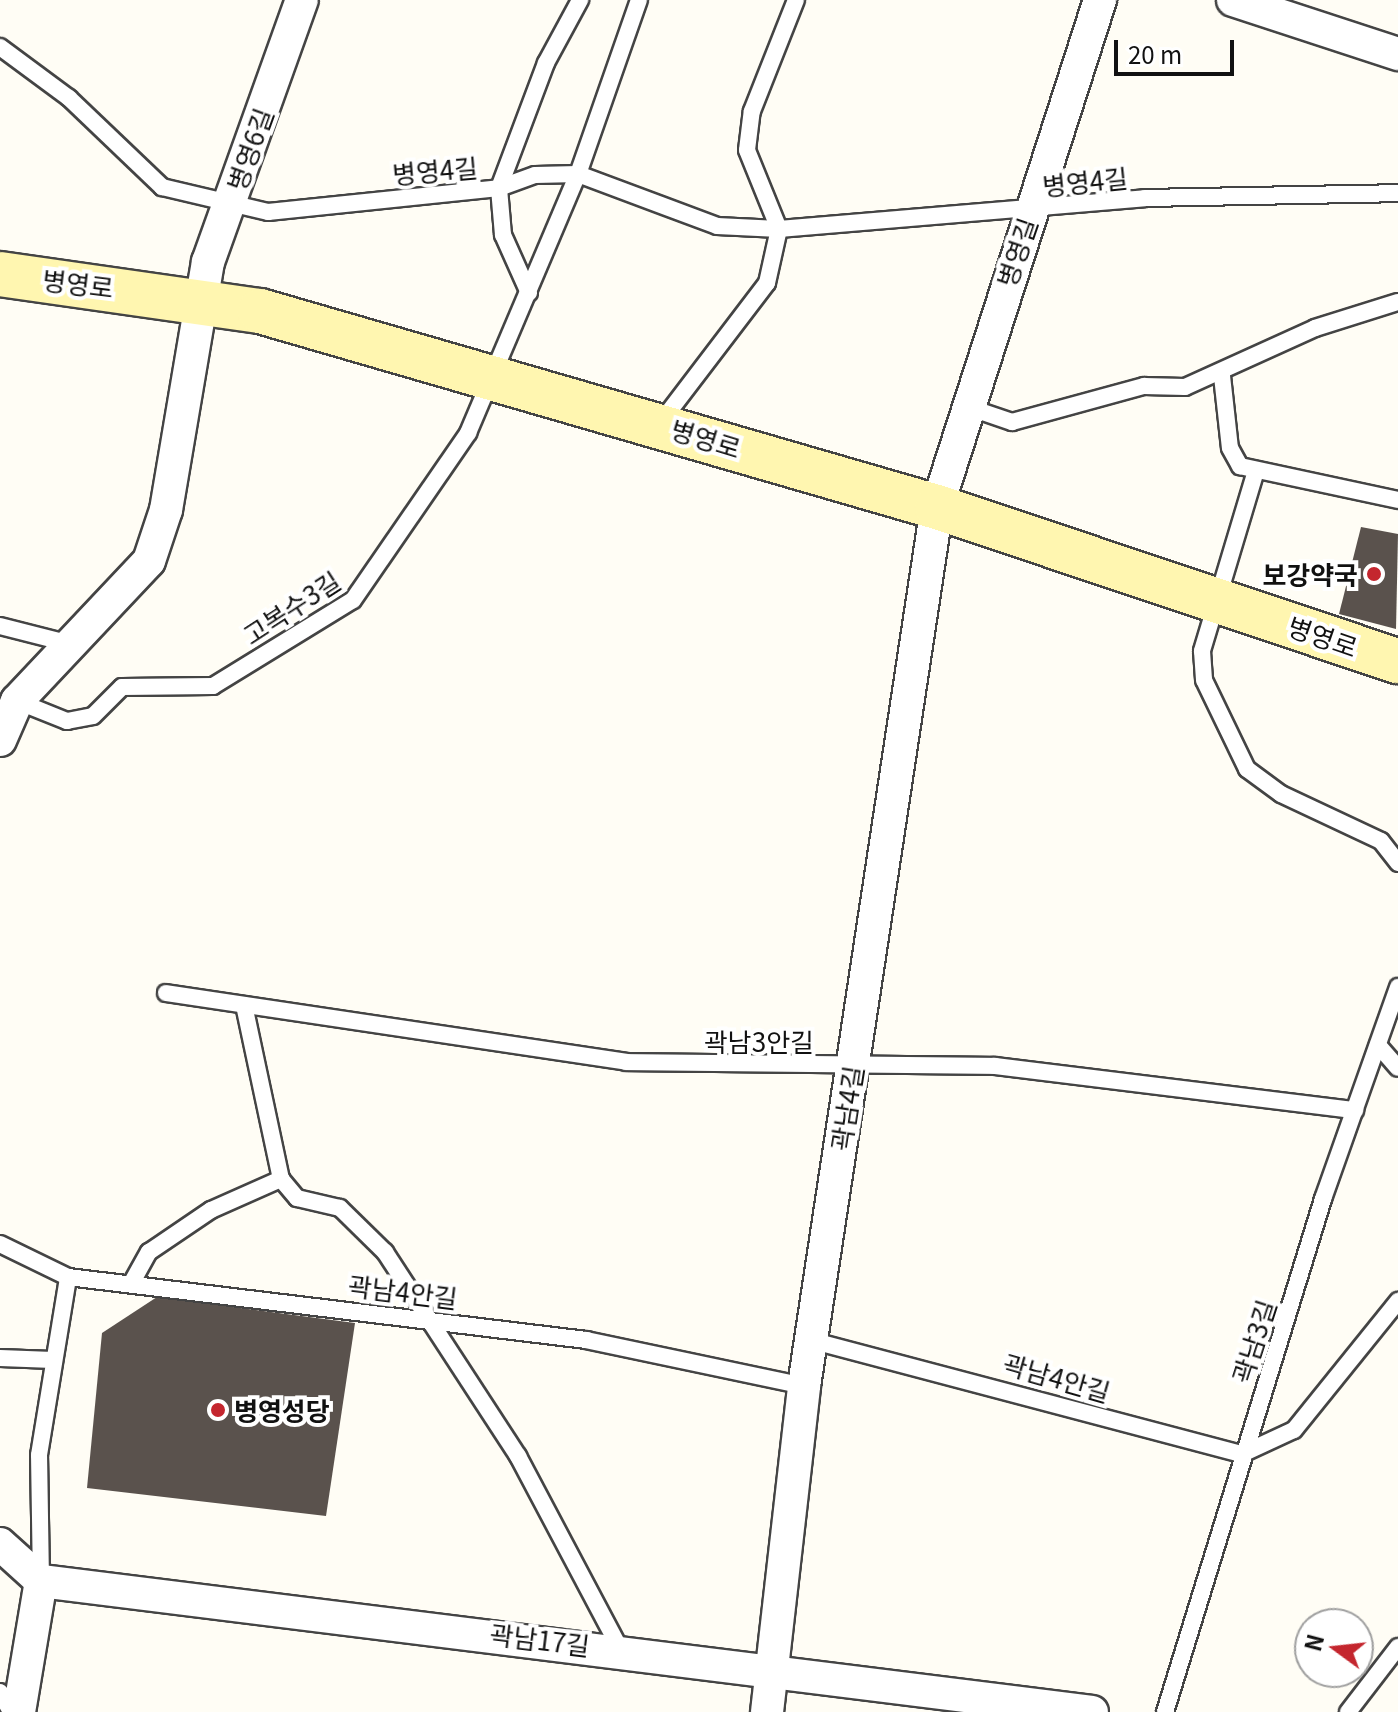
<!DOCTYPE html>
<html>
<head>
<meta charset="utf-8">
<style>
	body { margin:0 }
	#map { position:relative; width:1398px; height:1712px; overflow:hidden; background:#fffdf5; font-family:Georgia,"Noto Sans KR",serif }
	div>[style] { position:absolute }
	.building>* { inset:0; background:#5a524d }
	.roads { filter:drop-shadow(2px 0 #444) drop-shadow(-2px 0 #444) drop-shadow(0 2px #444) drop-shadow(0 -2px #444) }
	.lane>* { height:16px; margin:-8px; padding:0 8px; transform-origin:8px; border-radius:8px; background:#fff }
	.street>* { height:32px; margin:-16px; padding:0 16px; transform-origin:16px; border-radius:16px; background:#fff }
	.secondary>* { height:44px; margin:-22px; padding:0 22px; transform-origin:22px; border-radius:22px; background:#fff6b0 }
	.dots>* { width:22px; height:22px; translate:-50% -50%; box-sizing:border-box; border:4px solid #fff; border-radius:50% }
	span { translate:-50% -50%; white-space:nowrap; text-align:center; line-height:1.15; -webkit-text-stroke:8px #fff; paint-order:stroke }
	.street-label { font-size:26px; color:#111 }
	.poi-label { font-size:26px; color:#111; font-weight:700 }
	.right { translate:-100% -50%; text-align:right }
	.left { translate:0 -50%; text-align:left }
	.north { position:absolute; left:1294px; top:1608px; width:80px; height:80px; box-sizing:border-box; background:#fff; border:2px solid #a0a0a0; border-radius:50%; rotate:285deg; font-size:22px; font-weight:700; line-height:32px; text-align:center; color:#111 }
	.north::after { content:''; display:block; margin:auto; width:28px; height:36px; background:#c4262e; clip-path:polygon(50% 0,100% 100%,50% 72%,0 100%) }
	.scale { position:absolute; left:1114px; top:40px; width:120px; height:36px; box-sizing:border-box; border:4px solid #111; border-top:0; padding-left:10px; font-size:24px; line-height:28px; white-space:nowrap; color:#111; -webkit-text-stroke:6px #fff; paint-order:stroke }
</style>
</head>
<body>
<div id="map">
	<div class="building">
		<i style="clip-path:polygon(1361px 527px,1398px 534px,1396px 629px,1339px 614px)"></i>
		<i style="clip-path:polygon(157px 1297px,355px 1323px,326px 1516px,87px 1488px,102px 1333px)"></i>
	</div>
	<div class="roads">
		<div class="lane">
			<i style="left:0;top:47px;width:86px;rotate:36.5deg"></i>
			<i style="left:69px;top:98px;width:129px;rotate:43.7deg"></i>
			<i style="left:162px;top:187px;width:109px;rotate:13.3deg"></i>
			<i style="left:268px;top:212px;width:232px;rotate:-5.9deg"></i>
			<i style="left:499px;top:188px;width:38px;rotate:-20deg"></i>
			<i style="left:535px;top:175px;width:43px;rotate:-1.3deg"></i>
			<i style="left:578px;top:174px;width:148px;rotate:20.5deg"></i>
			<i style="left:717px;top:226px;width:62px;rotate:2.8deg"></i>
			<i style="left:779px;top:229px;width:367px;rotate:-4.8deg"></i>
			<i style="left:1145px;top:198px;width:253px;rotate:-1.1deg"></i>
			<i style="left:529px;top:293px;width:64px;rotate:-114.1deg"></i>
			<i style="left:503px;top:235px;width:47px;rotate:-94.9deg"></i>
			<i style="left:499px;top:188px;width:134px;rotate:-69.4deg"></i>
			<i style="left:546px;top:63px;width:72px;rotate:-61.6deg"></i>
			<i style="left:1222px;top:376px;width:72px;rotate:83.7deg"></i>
			<i style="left:1230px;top:448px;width:21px;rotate:61deg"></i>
			<i style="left:1240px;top:466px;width:162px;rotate:12.1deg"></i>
			<i style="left:965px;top:406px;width:50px;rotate:18.8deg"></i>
			<i style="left:1012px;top:422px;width:137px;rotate:-15.3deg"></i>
			<i style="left:1144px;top:386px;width:41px;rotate:1.4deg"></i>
			<i style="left:1185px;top:387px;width:143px;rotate:-24.4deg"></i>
			<i style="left:1315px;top:328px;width:87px;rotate:-17.4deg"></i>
			<i style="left:661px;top:422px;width:175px;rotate:-52.7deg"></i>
			<i style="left:767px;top:283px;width:55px;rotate:-77.5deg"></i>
			<i style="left:779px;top:229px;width:85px;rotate:-112.1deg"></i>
			<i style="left:747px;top:150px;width:39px;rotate:-83deg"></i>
			<i style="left:752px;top:111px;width:119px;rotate:-68.4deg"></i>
			<i style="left:1255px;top:474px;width:185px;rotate:106.7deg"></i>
			<i style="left:1202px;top:651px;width:29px;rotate:86deg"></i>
			<i style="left:1204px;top:680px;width:99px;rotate:64.2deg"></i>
			<i style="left:1247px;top:769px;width:42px;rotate:36.3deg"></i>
			<i style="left:1281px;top:794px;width:110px;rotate:25.2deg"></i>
			<i style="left:1381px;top:841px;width:28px;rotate:52deg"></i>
			<i style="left:0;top:626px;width:69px;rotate:14.2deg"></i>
			<i style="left:17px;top:701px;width:54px;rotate:21.8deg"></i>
			<i style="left:67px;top:721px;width:26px;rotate:-11deg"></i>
			<i style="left:93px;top:716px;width:41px;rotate:-45deg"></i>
			<i style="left:122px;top:687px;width:91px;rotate:-0.6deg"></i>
			<i style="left:213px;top:686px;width:164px;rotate:-31.6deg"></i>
			<i style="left:353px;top:600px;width:203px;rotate:-55.4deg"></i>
			<i style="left:468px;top:433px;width:281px;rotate:-67deg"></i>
			<i style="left:578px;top:174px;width:184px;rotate:-70.7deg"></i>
			<i style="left:166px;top:993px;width:465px;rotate:8.5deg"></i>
			<i style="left:626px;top:1062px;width:369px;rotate:0.6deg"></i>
			<i style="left:995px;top:1066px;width:363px;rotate:7deg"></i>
			<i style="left:244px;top:1005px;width:178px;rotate:78deg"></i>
			<i style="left:281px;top:1179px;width:25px;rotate:50deg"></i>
			<i style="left:297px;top:1198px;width:44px;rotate:13.1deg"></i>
			<i style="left:340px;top:1208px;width:63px;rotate:44.4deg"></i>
			<i style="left:385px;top:1252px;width:244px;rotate:56.9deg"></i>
			<i style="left:518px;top:1456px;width:218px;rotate:62.1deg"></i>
			<i style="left:1378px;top:1045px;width:30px;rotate:49deg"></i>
			<i style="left:0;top:1244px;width:76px;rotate:25.9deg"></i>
			<i style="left:68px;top:1277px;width:522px;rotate:6.93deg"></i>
			<i style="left:586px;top:1340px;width:223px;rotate:11.9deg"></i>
			<i style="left:131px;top:1284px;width:37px;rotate:-61deg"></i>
			<i style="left:149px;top:1252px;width:75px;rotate:-34.1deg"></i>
			<i style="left:211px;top:1210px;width:77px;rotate:-23.9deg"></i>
			<i style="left:810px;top:1340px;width:447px;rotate:14.8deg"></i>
			<i style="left:1242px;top:1454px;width:57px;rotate:-24.8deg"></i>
			<i style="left:1294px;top:1430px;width:166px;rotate:-51.1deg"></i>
			<i style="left:0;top:1358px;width:53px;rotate:2.2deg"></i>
			<i style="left:41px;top:1581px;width:126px;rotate:-90.9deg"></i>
			<i style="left:39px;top:1455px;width:180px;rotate:-80.7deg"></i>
			<i style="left:0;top:1692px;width:23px;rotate:61deg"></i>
			<i style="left:1165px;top:1712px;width:537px;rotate:-72.88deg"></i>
			<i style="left:1323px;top:1199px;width:225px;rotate:-70.5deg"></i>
			<i style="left:1348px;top:1712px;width:82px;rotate:-52.4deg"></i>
		</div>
		<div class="street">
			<i style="left:1233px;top:0;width:174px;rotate:18.1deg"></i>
			<i style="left:0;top:740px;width:43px;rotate:-66.4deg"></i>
			<i style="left:17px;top:701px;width:192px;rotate:-46.7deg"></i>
			<i style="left:149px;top:561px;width:54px;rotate:-71.6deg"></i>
			<i style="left:166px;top:510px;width:252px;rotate:-80.4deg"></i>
			<i style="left:208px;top:262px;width:278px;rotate:-70.3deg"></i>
			<i style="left:0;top:1544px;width:55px;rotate:42.1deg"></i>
			<i style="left:41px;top:1581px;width:1059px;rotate:7.1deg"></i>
			<i style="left:19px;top:1712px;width:133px;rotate:-80.5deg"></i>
			<i style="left:767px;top:1712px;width:328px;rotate:-83.5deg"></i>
			<i style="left:804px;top:1386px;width:889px;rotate:-81.4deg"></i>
			<i style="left:937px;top:507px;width:533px;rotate:-72.18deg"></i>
		</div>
		<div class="secondary">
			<i style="left:0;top:274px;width:263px;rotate:8.1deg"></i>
			<i style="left:260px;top:311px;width:705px;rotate:16.15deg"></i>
			<i style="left:937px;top:507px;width:486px;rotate:18.5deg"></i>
		</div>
	</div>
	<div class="dots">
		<i style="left:1374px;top:574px;background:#c4262e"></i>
		<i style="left:218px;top:1410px;background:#c4262e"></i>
	</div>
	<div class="street-label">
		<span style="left:249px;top:149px;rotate:-70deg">병영6길</span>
		<span style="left:435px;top:170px;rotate:-5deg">병영4길</span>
		<span style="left:1085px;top:181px;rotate:-6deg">병영4길</span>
		<span style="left:1016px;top:252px;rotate:-71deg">병영길</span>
		<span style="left:78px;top:283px;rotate:7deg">병영로</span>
		<span style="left:706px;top:438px;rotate:17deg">병영로</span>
		<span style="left:291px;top:607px;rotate:-33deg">고복수3길</span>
		<span style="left:1323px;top:636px;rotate:19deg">병영로</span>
		<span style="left:759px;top:1041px">곽남3안길</span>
		<span style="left:846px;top:1108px;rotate:-81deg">곽남4길</span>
		<span style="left:403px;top:1291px;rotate:7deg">곽남4안길</span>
		<span style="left:1253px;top:1341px;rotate:-72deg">곽남3길</span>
		<span style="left:1057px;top:1377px;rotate:16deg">곽남4안길</span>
		<span style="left:540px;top:1639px;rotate:7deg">곽남17길</span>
	</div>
	<div class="poi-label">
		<span class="right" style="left:1358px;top:574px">보강약국</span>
		<span class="left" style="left:234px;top:1410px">병영성당</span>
	</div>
	<div class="north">N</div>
	<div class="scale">20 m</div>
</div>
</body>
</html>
